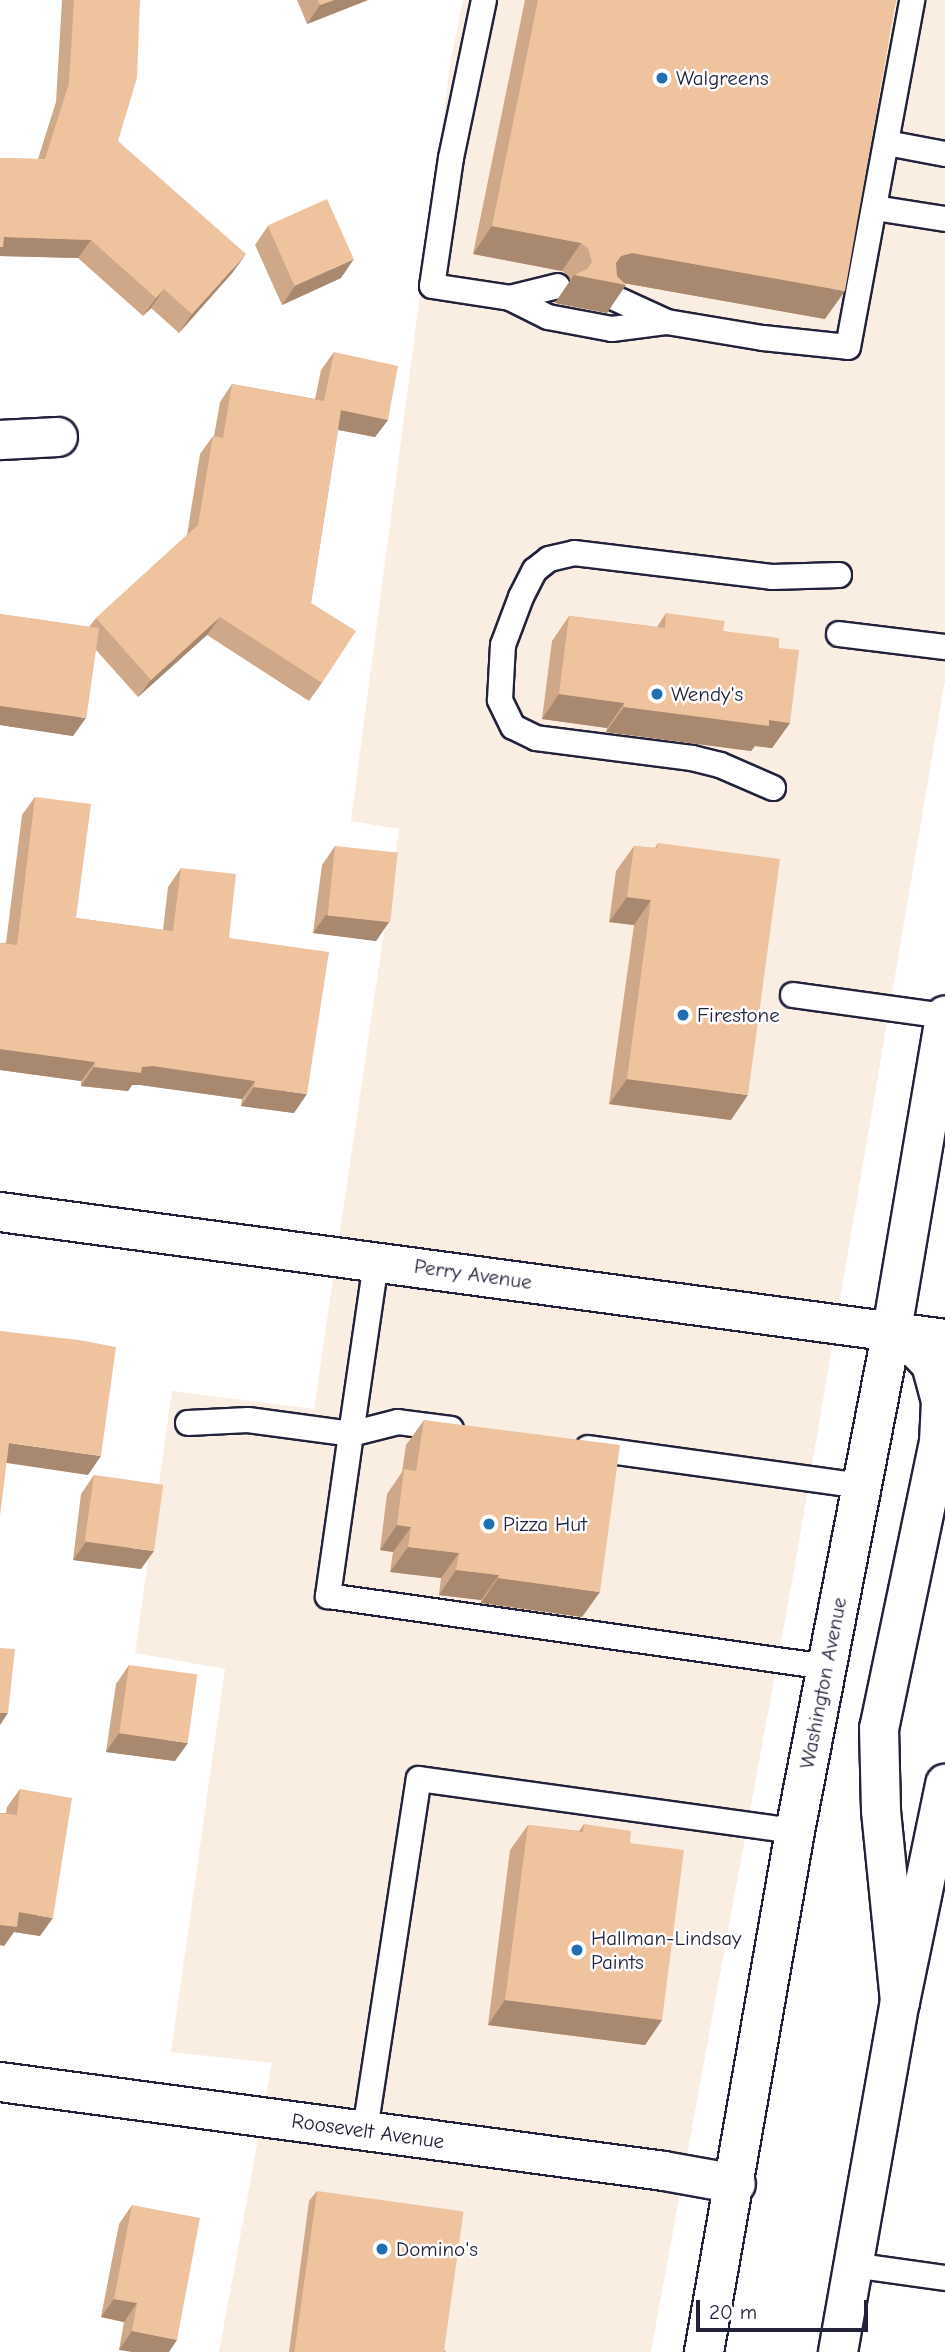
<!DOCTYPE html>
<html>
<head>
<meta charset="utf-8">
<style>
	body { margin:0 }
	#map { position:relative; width:945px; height:2352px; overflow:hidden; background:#fff; font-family:"Comic Neue",sans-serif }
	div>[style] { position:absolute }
	.built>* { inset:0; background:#faede2 }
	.roads { filter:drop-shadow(2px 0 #22223b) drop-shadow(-2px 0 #22223b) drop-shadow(0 2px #22223b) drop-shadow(0 -2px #22223b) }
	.service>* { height:24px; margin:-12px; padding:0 12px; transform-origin:12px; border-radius:12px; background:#fff }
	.minor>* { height:38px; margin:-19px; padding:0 19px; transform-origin:19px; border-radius:19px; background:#fff }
	.primary>* { height:38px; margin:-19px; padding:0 19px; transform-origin:19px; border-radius:19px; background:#fff }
	.wall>* { inset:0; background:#cea889 }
	.shaded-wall>* { inset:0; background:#a8886f }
	.building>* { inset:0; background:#f0c39f; transform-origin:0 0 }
	.dots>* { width:19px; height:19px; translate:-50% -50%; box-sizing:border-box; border:4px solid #fff; border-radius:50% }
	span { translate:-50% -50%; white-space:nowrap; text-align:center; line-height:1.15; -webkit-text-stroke:5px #fff; paint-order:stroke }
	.poi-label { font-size:21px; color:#22223b }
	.left { translate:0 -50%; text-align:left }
	.street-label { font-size:21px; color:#22223b }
	.scale { position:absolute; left:696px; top:2300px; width:172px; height:32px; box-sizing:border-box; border:4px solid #22223b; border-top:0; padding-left:9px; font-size:21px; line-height:24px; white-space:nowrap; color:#22223b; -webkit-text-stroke:5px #fff; paint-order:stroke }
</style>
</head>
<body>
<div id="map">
	<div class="built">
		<i style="clip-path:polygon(463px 0,945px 0,945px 681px,795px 1565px,651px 2352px,219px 2352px,272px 2063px,171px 2052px,225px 1669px,135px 1653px,172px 1391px,314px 1409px,399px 829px,351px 821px,451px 59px)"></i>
	</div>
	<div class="roads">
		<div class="service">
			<i style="left:484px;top:0;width:161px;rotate:101.8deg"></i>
			<i style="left:451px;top:158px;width:129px;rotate:98.4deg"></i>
			<i style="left:432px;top:286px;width:79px;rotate:8.7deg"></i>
			<i style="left:510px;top:298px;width:42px;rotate:26.6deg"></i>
			<i style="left:548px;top:317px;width:65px;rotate:10.6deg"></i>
			<i style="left:612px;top:329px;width:54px;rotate:-7.4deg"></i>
			<i style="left:887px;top:143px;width:59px;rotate:10.7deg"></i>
			<i style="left:875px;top:208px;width:71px;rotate:8.9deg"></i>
			<i style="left:610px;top:296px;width:63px;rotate:24.5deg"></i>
			<i style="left:667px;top:322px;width:97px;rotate:9.5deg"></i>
			<i style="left:763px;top:338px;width:85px;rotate:6deg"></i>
			<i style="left:848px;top:347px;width:353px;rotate:-79.5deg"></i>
			<i style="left:510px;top:298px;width:49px;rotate:-14deg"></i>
			<i style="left:839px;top:634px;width:107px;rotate:7deg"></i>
			<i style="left:773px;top:788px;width:58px;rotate:-156.5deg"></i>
			<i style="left:720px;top:765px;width:29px;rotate:-166deg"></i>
			<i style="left:692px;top:758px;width:157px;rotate:-172.7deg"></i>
			<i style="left:536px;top:738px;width:25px;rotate:-154deg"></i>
			<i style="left:513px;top:727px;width:30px;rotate:-116deg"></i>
			<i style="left:500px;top:700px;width:55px;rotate:-86.9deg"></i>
			<i style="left:503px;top:645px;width:51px;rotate:-69.4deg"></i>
			<i style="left:521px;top:597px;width:30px;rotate:-63deg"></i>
			<i style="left:535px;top:570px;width:18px;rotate:-38deg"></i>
			<i style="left:549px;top:559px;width:26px;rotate:-13deg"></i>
			<i style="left:574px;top:553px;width:199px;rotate:6.9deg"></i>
			<i style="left:772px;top:577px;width:67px;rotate:-1.7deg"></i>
			<i style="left:793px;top:995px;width:153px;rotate:7.9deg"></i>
			<i style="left:188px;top:1423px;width:60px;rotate:-2.9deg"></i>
			<i style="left:248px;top:1420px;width:104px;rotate:7.7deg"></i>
			<i style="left:351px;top:1434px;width:174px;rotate:-81.7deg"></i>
			<i style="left:451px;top:1429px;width:53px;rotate:-172.5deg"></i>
			<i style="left:398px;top:1422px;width:49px;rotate:165.7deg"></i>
			<i style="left:351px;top:1434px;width:164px;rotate:98.1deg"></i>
			<i style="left:328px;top:1596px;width:503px;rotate:8.11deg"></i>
			<i style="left:588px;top:1448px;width:276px;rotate:7.9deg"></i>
			<i style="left:365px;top:2130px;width:355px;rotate:-81.3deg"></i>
			<i style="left:419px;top:1779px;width:380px;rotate:7.9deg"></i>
			<i style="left:853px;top:2265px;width:93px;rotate:8deg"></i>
		</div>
		<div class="minor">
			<i style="left:0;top:440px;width:58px;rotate:-3deg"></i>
			<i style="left:0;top:1212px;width:953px;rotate:7.65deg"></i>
			<i style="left:0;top:2082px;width:670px;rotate:7.63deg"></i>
			<i style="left:664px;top:2171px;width:73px;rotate:10.2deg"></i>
		</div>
		<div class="primary">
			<i style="left:899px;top:1331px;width:46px;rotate:45.9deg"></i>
			<i style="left:931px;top:1364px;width:38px;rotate:75deg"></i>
			<i style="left:941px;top:1401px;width:41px;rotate:92.8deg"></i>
			<i style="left:939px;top:1442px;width:292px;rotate:101.8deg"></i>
			<i style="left:879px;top:1728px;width:83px;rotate:88.6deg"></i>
			<i style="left:881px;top:1811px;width:192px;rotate:84.3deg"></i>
			<i style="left:704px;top:2352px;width:529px;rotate:-80.09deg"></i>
			<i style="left:795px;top:1831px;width:510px;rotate:-79.04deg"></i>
			<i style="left:892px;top:1330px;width:319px;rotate:-80.4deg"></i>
			<i style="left:838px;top:2352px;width:355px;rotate:-80deg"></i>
			<i style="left:900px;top:2002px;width:223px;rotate:-78.3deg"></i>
		</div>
	</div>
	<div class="wall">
		<i style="clip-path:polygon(62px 0,140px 0,118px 141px,233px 272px,179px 333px,151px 308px,143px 316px,78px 258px,0 256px,0 158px,38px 159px,56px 102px)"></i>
		<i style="clip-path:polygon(297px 0,368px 0,307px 24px)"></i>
		<i style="clip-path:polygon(525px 0,896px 0,825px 319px,623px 283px,607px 313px,555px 303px,570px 281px,569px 276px,562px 271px,473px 254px)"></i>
		<i style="clip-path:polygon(268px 226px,341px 278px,282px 305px,255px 245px)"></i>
		<i style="clip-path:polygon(334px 352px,388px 420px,375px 437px,338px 430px,311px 603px,322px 683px,309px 701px,207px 635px,138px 697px,96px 650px,73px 736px,0 725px,0 614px,89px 627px,96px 618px,187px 535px,200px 454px,213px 436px,214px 436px,220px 402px,232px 384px,315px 399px,321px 370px)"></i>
		<i style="clip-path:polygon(666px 613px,779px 648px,790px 723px,772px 748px,755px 746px,751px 751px,606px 732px,607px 728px,542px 719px,552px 641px,569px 616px,657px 627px)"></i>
		<i style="clip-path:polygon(35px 797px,76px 918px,163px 930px,168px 887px,181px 868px,229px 938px,294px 1113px,241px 1106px,242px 1099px,140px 1085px,132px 1085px,128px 1091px,81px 1086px,81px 1081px,0 1070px,0 943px,6px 943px,22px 815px)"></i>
		<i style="clip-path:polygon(658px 843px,731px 1120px,609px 1104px,634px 925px,609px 922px,616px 871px,634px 846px,655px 848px)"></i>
		<i style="clip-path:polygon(335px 846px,389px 922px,376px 941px,313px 933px,322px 865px)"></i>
		<i style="clip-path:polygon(424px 1420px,582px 1617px,481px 1603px,481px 1600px,439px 1595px,441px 1578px,390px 1572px,393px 1552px,380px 1550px,387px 1494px,402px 1472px,406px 1445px)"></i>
		<i style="clip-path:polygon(94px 1475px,141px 1569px,73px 1560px,81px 1494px)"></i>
		<i style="clip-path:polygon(129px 1665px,175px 1761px,106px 1752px,116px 1684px)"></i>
		<i style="clip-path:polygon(20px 1789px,40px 1936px,14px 1932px,4px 1946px,0 1945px,0 1813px,6px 1813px,7px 1807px)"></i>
		<i style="clip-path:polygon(584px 1824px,630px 1843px,662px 2020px,645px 2045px,488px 2025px,510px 1850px,528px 1825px,579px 1831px)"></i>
		<i style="clip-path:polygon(317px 2191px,446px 2352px,289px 2352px,309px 2201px)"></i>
		<i style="clip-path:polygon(132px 2205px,177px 2340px,119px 2350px,124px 2322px,101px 2317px,119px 2224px)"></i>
	</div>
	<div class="shaded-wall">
		<i style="clip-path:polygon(334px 0,368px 0,307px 24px,320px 5px)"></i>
		<i style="clip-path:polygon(492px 226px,581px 243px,562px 271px,473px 254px)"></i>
		<i style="clip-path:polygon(4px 237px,91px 240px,78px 258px,0 256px,0 242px)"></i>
		<i style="clip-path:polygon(632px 253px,845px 291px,825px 319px,612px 281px,626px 285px,607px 313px,555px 303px,574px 275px,621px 256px)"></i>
		<i style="clip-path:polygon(246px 254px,233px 272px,179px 333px,192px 314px)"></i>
		<i style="clip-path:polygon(354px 259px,341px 278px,282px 305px,295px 286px)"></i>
		<i style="clip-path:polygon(164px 289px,151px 308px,143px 316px,156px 298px)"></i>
		<i style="clip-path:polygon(341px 410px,388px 420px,375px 437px,329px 428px)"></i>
		<i style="clip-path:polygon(220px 617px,207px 635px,138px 697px,151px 680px)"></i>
		<i style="clip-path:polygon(559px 694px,624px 703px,607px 728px,542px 719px)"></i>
		<i style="clip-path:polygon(0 705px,86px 718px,73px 736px,0 725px)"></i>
		<i style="clip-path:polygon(624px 707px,769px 720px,790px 723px,772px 748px,755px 746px,751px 751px,606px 732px)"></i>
		<i style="clip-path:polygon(627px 897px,651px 900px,634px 925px,609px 922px)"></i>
		<i style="clip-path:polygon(326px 915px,389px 922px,376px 941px,313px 933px)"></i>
		<i style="clip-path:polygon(0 1049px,95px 1062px,81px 1081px,0 1070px)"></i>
		<i style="clip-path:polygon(153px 1066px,255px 1081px,242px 1099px,140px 1085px,132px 1085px,128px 1091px,81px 1086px,94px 1067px)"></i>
		<i style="clip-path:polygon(627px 1079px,748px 1095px,731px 1120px,609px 1104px)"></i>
		<i style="clip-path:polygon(254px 1087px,307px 1094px,294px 1113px,241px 1106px)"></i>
		<i style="clip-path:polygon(9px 1443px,101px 1456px,88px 1475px,0 1462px)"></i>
		<i style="clip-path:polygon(397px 1525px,411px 1527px,393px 1552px,380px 1550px)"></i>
		<i style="clip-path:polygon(86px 1542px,154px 1551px,141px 1569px,73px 1560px)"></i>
		<i style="clip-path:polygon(408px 1547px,459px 1553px,441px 1578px,390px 1572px)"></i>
		<i style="clip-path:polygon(456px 1570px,499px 1575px,481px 1600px,439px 1595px)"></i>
		<i style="clip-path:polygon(498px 1578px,600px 1592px,582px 1617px,481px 1603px)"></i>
		<i style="clip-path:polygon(0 1713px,8px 1713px,0 1725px)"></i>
		<i style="clip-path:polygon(119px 1733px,188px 1743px,175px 1761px,106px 1752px)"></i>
		<i style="clip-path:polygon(19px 1912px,53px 1918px,40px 1936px,14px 1932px,4px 1946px,0 1945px,0 1925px)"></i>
		<i style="clip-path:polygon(505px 2000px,662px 2020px,645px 2045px,488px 2025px)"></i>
		<i style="clip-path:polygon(114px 2299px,137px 2303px,124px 2322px,101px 2317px)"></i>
		<i style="clip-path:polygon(132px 2331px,177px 2340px,169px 2352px,132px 2352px,119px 2350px)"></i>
	</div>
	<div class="building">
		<i style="clip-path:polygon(74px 0,140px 0,137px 78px,118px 141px,246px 254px,192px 314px,164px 289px,156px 298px,91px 240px,4px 237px,3px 247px,0 247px,0 158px,45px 159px,69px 83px)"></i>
		<i style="clip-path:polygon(318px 0,334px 0,320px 5px)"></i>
		<i style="clip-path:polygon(538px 0,896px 0,845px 291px,632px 253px,621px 256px,616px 263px,617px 276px,626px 285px,574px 275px,587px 269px,592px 262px,588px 248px,581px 243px,492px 226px)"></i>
		<i style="left:327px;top:199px;width:66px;height:65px;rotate:66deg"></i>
		<i style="clip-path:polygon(334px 352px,398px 366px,388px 420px,341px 410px,311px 603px,356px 631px,322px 683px,220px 617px,151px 680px,96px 618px,198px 525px,213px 436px,223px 438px,232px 384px,324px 401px)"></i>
		<i style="clip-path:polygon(666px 613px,725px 621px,723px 631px,779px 638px,779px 648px,799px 650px,790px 723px,769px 720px,769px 726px,624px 707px,624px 703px,559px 694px,569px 616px,665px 628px)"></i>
		<i style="left:0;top:614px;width:100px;height:91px;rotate:8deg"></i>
		<i style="clip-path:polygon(35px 797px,91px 804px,76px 918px,173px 931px,181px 868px,236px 874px,229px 938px,329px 952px,307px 1094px,254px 1087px,255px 1081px,153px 1066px,142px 1067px,141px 1073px,94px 1067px,95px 1062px,0 1049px,0 943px,17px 945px)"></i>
		<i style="clip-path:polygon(658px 843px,780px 859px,748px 1095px,627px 1079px,651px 900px,627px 897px,634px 846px,657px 848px)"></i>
		<i style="left:335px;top:846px;width:63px;height:70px;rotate:6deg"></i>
		<i style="clip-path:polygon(0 1331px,79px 1340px,116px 1347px,101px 1456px,9px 1443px,0 1516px)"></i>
		<i style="clip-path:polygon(424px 1420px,620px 1445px,600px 1592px,498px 1578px,499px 1575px,456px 1570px,459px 1553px,408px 1547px,411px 1527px,397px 1525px,404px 1469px,416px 1471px)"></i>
		<i style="left:94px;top:1475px;width:70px;height:67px;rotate:8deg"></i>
		<i style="clip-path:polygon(0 1648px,15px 1649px,8px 1713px,0 1713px)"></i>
		<i style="left:129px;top:1665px;width:69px;height:69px;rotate:8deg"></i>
		<i style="clip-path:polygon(20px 1789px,72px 1798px,53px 1918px,19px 1912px,17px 1927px,0 1925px,0 1813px,17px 1815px)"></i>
		<i style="clip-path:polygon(584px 1824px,631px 1831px,630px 1843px,684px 1850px,662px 2020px,505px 2000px,528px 1825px,583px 1832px)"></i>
		<i style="left:317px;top:2191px;width:148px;height:162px;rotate:8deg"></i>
		<i style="clip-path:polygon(132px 2205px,200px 2218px,177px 2340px,132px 2331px,137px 2303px,114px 2299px)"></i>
	</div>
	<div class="dots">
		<i style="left:662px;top:78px;background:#1f6fb2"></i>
		<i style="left:657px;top:694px;background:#1f6fb2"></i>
		<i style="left:683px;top:1015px;background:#1f6fb2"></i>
		<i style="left:489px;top:1524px;background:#1f6fb2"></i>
		<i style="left:577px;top:1950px;background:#1f6fb2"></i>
		<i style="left:382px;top:2249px;background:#1f6fb2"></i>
	</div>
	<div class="poi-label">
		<span class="left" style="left:676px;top:78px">Walgreens</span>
		<span class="left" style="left:671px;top:694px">Wendy's</span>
		<span class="left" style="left:697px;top:1015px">Firestone</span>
		<span class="left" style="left:503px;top:1524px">Pizza Hut</span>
		<span class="left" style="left:591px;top:1950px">Hallman-Lindsay<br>Paints</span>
		<span class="left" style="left:396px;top:2249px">Domino's</span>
	</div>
	<div class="street-label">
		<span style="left:473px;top:1274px;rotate:8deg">Perry Avenue</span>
		<span style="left:823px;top:1683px;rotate:-79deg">Washington Avenue</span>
		<span style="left:368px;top:2131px;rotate:8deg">Roosevelt Avenue</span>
	</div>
	<div class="scale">20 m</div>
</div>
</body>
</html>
